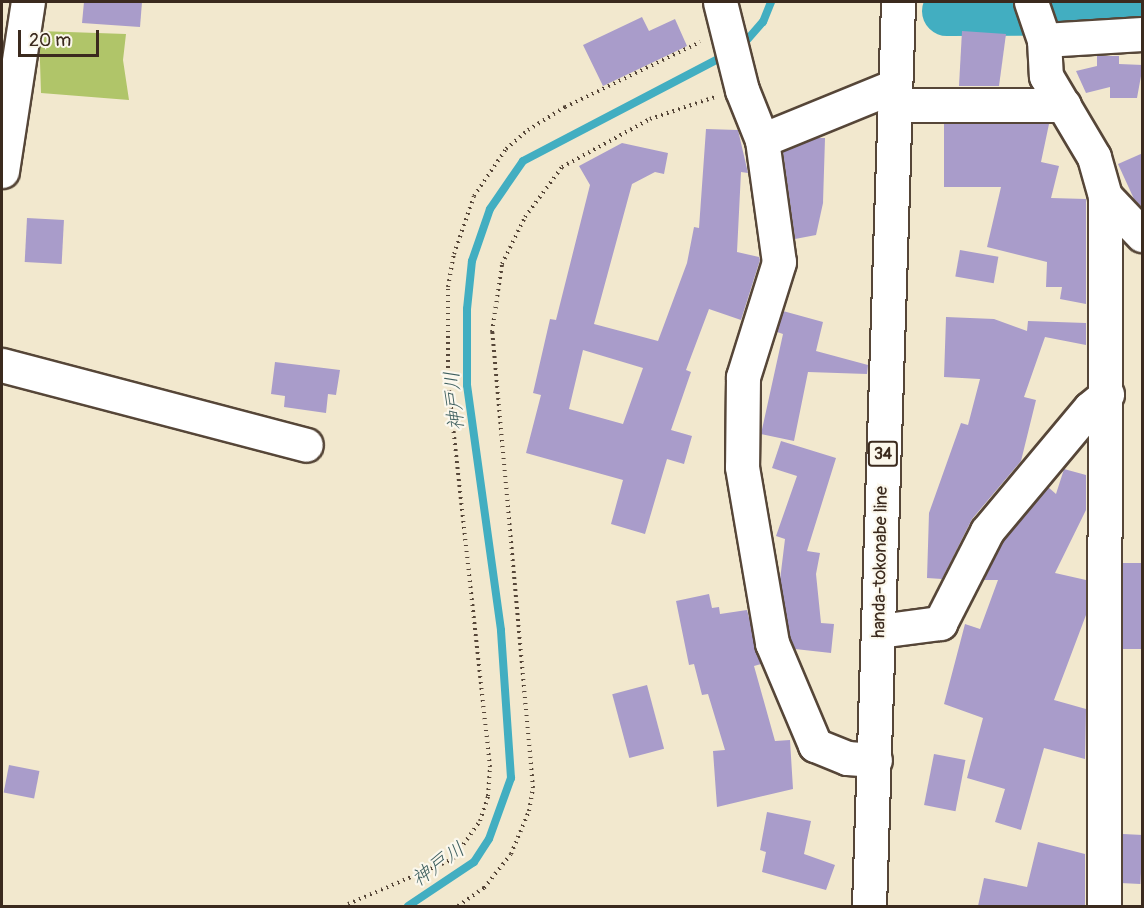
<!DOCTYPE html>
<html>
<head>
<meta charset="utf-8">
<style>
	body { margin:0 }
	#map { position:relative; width:1144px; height:908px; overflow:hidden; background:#f2e8ce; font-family:Pangolin,"Klee One",sans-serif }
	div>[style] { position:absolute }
	.green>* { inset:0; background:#b0c569 }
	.stream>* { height:8px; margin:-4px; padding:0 4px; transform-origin:4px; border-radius:4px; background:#42aec1 }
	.river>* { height:50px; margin:-25px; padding:0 25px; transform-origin:25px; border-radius:25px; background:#42aec1 }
	.building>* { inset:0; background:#a99cca; transform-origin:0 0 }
	.path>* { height:4px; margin-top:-2px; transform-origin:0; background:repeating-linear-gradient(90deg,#564638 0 1.5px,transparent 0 6px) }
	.roads { filter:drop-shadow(2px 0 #564638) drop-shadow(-2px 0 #564638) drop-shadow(0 2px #564638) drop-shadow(0 -2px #564638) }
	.minor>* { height:33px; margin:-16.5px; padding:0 16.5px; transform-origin:16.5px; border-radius:16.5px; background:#fff }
	.major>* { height:33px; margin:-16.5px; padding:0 16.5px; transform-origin:16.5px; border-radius:16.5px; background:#fff }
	span { translate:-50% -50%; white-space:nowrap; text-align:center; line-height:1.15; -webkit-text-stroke:4.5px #fbf7ec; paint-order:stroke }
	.shield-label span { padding:2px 4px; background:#fbf7ec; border:2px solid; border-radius:4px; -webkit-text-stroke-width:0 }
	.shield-label { font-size:16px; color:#3b2a1e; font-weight:700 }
	.street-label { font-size:18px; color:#3b2a1e }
	.water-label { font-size:20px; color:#3e5f5f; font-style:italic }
	.frame { position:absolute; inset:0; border:3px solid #3b2a1e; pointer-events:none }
	.scale { position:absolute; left:18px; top:30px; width:81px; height:27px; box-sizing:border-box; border:3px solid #3b2a1e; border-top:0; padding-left:8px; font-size:18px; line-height:21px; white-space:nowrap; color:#3b2a1e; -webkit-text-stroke:4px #fbf7ec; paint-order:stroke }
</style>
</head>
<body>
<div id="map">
	<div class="green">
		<i style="clip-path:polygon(39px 31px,126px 34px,123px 60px,129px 100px,41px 93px)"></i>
	</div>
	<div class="stream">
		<i style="left:740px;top:48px;width:35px;rotate:-49deg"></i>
		<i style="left:763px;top:22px;width:22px;rotate:-68deg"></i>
		<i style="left:408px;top:906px;width:79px;rotate:-33.7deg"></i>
		<i style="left:474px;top:862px;width:27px;rotate:-57deg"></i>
		<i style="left:489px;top:839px;width:65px;rotate:-70.2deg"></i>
		<i style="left:511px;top:778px;width:148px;rotate:-93.9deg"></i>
		<i style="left:501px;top:630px;width:247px;rotate:-97.9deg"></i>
		<i style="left:467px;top:385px;width:76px;rotate:-90deg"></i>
		<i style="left:467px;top:309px;width:48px;rotate:-84.1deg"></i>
		<i style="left:472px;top:261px;width:55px;rotate:-70.9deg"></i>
		<i style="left:490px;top:209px;width:58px;rotate:-55.5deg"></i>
		<i style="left:523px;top:161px;width:229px;rotate:-27.6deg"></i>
	</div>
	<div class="river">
		<i style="left:947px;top:11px;width:195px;rotate:-0.3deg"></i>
	</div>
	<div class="building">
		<i style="clip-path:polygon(84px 2px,142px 2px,140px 27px,82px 23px)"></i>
		<i style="clip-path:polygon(642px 17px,649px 31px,675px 19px,687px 46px,603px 86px,583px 45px)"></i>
		<i style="clip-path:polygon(962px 31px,1006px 34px,999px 86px,959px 86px)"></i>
		<i style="clip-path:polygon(1097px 56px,1119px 56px,1119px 64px,1143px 65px,1137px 98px,1110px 98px,1110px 87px,1086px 93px,1076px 71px,1097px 66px)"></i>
		<i style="clip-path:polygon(944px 124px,1049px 124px,1041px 162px,1059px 166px,1051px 198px,1086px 199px,1086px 304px,1060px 299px,1062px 287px,1046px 287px,1047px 262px,987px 247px,1001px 187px,944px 187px)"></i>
		<i style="clip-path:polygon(evenodd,706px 129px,738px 130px,748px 173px,741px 172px,737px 252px,759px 257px,760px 260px,741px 320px,709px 309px,686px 370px,691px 372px,671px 430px,692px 436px,684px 464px,667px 459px,645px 534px,611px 524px,623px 480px,526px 453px,541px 395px,533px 393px,550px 319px,556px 320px,590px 185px,579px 166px,622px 143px,668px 153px,664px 174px,655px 172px,632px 184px,594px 324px,658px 341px,687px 263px,694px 227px,699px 228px,706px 129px,583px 350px,643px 368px,623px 424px,569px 409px,583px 350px)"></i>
		<i style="clip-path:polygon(817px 138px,825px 138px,823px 203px,816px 235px,795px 239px,783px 152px)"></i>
		<i style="clip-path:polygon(1143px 153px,1143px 208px,1134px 199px,1118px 164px)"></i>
		<i style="left:27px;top:218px;width:37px;height:44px;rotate:3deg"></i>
		<i style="left:960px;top:250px;width:39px;height:27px;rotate:10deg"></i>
		<i style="clip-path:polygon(783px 311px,823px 322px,816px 351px,868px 365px,867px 374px,808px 372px,794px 441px,761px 434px,783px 334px,777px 332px)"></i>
		<i style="clip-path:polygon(946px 317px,994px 319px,1027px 331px,1028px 321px,1086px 323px,1086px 345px,1045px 337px,1024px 397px,1036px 400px,1021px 461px,972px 519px,942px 579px,927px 578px,929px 513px,961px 423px,968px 425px,980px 379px,944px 377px)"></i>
		<i style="clip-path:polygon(275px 362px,340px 370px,336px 395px,328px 394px,326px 413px,284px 407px,285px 396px,271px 394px)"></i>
		<i style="clip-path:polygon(781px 441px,836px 458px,807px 551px,820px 553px,816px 574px,821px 623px,834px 624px,831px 653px,795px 649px,790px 638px,780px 580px,785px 539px,776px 536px,797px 476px,772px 468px)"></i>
		<i style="clip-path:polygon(1064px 469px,1086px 475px,1086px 510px,1055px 573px,1086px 580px,1086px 615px,1054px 700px,1086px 709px,1085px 759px,1044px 748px,1021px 830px,995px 822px,1005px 789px,967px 778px,983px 718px,944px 704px,965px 624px,980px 629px,998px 580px,983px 580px,1003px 541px,1048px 487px,1056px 494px)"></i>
		<i style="left:1123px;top:563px;width:20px;height:86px"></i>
		<i style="clip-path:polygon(709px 594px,712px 608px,719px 607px,720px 614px,747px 610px,761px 664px,754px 666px,775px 741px,790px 740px,793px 789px,717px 807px,713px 751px,725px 750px,708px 694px,702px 695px,694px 664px,689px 665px,676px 601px)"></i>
		<i style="left:647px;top:685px;width:66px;height:36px;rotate:75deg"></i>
		<i style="left:934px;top:754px;width:32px;height:52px;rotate:11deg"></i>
		<i style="left:9px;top:765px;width:31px;height:28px;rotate:11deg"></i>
		<i style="clip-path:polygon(767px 812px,811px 821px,804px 854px,835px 865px,826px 890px,762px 872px,766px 852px,760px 850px)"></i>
		<i style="left:1123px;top:834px;width:20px;height:49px;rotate:3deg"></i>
		<i style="clip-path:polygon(1038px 842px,1085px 854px,1085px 906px,978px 906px,984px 878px,1027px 887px)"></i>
	</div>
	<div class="path">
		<i style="left:348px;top:904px;width:114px;rotate:-23.2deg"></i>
		<i style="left:453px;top:859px;width:47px;rotate:-54.6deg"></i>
		<i style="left:480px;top:821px;width:26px;rotate:-72deg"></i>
		<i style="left:488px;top:796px;width:29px;rotate:-86deg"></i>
		<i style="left:490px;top:767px;width:389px;rotate:-96.2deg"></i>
		<i style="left:448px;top:380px;width:93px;rotate:-90deg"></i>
		<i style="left:448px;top:287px;width:34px;rotate:-80deg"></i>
		<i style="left:454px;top:254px;width:61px;rotate:-71deg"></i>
		<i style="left:474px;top:196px;width:57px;rotate:-55.8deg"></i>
		<i style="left:506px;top:149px;width:29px;rotate:-41deg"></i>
		<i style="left:528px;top:130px;width:44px;rotate:-31.9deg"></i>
		<i style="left:565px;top:107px;width:150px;rotate:-25.7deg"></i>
		<i style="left:458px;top:906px;width:32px;rotate:-35deg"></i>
		<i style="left:484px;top:888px;width:43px;rotate:-51.5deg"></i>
		<i style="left:511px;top:854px;width:47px;rotate:-67.3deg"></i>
		<i style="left:529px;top:811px;width:23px;rotate:-80deg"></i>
		<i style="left:533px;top:788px;width:458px;rotate:-95.1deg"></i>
		<i style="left:492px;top:332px;width:69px;rotate:-81.6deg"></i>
		<i style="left:502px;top:264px;width:52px;rotate:-63.9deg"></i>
		<i style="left:525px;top:217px;width:62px;rotate:-53.5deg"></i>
		<i style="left:562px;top:167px;width:100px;rotate:-28.6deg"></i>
		<i style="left:650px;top:119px;width:69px;rotate:-18.7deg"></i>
	</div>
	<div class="roads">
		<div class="minor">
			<i style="left:720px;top:2px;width:91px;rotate:76deg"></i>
			<i style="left:742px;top:90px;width:54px;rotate:68.2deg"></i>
			<i style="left:762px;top:140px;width:123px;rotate:82.1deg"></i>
			<i style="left:779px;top:262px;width:121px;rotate:107.4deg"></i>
			<i style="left:743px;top:377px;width:90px;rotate:90.6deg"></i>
			<i style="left:742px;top:467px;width:179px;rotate:80.3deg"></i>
			<i style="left:772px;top:643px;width:111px;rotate:67.1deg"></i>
			<i style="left:815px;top:745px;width:35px;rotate:22deg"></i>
			<i style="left:847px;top:758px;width:28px;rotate:4deg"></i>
			<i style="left:1031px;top:2px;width:40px;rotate:71.1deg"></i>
			<i style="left:1044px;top:40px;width:36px;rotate:87deg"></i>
			<i style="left:1046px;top:76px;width:94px;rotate:59.3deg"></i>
			<i style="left:1094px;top:157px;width:41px;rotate:74.2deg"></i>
			<i style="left:1105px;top:196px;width:710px;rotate:90.08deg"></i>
			<i style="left:1044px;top:40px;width:98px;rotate:-3.5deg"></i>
			<i style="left:893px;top:105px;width:171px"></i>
			<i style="left:762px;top:140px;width:143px;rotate:-22.2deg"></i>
			<i style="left:1105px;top:196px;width:54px;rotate:46.5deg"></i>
			<i style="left:2px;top:365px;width:314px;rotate:14.7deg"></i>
			<i style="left:879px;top:631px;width:62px;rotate:-7.5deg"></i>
			<i style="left:940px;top:623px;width:103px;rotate:-62.9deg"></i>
			<i style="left:987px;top:531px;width:160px;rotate:-50.1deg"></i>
			<i style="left:1090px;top:408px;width:22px;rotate:-39deg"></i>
		</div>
		<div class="major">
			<i style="left:2px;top:171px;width:171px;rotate:-81.3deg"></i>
			<i style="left:869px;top:906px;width:904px;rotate:-88.16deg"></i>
		</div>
	</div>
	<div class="shield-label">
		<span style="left:883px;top:454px">34</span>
	</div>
	<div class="street-label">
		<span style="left:881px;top:562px;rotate:-89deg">handa-tokonabe line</span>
	</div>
	<div class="water-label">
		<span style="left:454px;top:401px;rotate:-95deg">神戸川</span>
		<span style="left:438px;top:864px;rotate:-36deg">神戸川</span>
	</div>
	<div class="frame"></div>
	<div class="scale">20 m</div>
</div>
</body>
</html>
